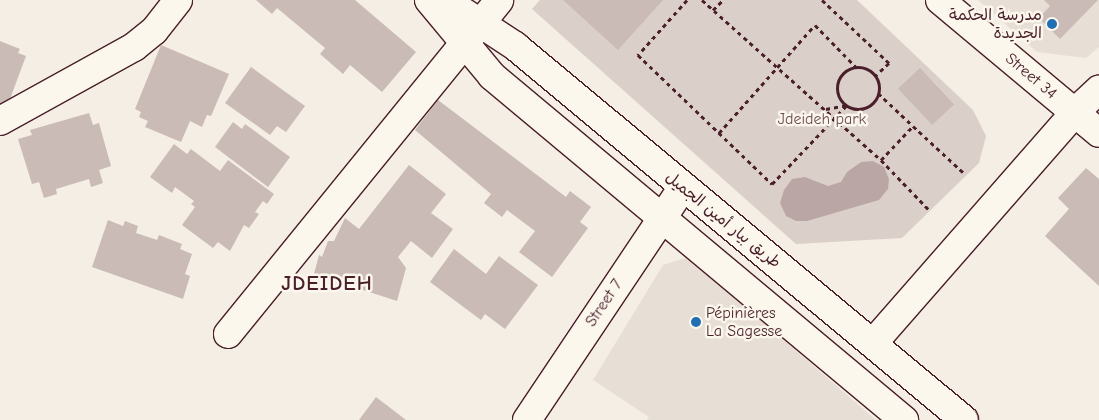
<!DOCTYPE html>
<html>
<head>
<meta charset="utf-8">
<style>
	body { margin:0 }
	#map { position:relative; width:1099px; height:420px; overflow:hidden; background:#f4eee4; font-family:"Comic Neue","Playpen Sans Arabic",sans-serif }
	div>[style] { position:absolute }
	.built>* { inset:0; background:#e7dfd6 }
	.green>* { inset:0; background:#dbd0c9 }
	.water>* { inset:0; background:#baa7a5 }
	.building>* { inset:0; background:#cabbb6; transform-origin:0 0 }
	.path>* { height:3px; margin-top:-1.5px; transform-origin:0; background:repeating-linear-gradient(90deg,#4a1f2b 0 4px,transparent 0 8px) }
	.path>.ring { margin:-1.5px; padding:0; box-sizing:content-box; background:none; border:3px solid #4a1f2b; border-radius:50% }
	.roads { filter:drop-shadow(1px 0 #4a1f2b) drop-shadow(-1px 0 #4a1f2b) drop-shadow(0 1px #4a1f2b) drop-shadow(0 -1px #4a1f2b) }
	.minor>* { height:28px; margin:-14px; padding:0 14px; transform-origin:14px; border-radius:14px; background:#fbf7ec }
	.major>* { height:28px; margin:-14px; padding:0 14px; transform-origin:14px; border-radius:14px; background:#fbf7ec }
	.dots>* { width:14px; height:14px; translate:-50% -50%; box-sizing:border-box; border:2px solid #fbf7ec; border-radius:50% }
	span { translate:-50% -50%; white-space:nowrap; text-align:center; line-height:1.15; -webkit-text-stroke:5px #fbf7ec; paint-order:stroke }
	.poi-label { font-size:16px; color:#4a1f2b }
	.right { translate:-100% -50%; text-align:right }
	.left { translate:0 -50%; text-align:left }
	.street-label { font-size:16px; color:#4a1f2b }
	.park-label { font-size:16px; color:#6e4b52 }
	.district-label { font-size:21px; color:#4a1f2b; font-weight:700; letter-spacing:1px }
</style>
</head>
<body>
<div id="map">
	<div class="built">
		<i style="clip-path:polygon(978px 0,1099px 0,1099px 47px,1086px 58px,1037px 52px)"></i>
		<i style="clip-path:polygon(688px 257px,876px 420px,647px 420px,649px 417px,593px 380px,663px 265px)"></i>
	</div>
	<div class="green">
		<i style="clip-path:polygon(540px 0,857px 0,973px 110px,986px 136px,979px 163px,902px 238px,796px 244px,532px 9px)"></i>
	</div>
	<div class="water">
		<i style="clip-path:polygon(873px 161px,884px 167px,889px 179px,888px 189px,879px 200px,807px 221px,796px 221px,786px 216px,780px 203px,784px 190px,792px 179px,805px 177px,828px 186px,841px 182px,847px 172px,861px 162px)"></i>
	</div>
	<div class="building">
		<i style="clip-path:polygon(256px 0,355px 0,416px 52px,382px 92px,350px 65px,343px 74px,320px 54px,325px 48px,277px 8px,272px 14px)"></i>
		<i style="clip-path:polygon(563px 0,663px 0,618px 50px)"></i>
		<i style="clip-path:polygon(1044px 0,1098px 0,1060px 39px,1039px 18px,1050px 6px)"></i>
		<i style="clip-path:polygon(0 41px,20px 49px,18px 53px,26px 56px,7px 107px,0 104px)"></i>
		<i style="clip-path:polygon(161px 45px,229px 74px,211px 116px,207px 115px,202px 127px,190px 121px,181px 142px,145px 127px,148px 121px,139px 117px,141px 112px,135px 109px)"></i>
		<i style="clip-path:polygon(251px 67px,305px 106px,286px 132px,277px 126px,270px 135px,225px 103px)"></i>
		<i style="left:920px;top:68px;width:50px;height:30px;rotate:47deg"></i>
		<i style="clip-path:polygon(438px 100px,566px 197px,570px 191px,591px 207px,580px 222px,588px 228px,552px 277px,519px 252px,535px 231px,507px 210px,502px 217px,484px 203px,491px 194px,415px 130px)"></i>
		<i style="clip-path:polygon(89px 113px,93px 125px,99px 123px,111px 166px,99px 170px,103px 183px,91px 187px,89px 179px,56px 189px,57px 194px,44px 198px,39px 182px,32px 184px,18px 139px,32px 135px,30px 130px)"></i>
		<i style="clip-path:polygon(233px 122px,242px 129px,245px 124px,290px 157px,268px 187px,215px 147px)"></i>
		<i style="clip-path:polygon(174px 144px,187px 154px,191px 149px,220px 171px,228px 160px,274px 194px,267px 204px,263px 201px,255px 212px,259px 214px,249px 228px,244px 225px,230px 251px,218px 242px,213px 248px,182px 225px,195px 207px,191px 204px,194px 201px,175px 187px,172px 193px,150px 177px)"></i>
		<i style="clip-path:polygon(409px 165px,446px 194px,431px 213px,453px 229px,432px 258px,411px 241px,398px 257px,406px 268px,397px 301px,314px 274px,319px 255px,322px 257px,328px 241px,334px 241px,345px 218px,359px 229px)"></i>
		<i style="clip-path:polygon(1086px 168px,1099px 179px,1099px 286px,1045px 236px,1069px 209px,1058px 198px)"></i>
		<i style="clip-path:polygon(108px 220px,123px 226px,125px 221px,138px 226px,136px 233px,157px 240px,159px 235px,182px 244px,180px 249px,192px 254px,185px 274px,190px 276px,183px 299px,92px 267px)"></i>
		<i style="clip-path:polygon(454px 249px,486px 274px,499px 256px,538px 285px,505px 329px,485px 314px,481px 320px,430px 282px)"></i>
		<i style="clip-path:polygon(376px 397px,406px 420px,359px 420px)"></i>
	</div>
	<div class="path">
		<i style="left:687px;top:0;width:74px;rotate:131.7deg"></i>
		<i style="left:638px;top:55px;width:186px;rotate:43.9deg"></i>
		<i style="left:772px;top:184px;width:109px;rotate:-46.5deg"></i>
		<i style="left:702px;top:0;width:240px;rotate:41.8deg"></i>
		<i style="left:881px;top:160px;width:71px;rotate:46.1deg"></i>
		<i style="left:822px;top:0;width:92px;rotate:43.2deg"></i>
		<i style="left:889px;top:63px;width:19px;rotate:137deg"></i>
		<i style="left:713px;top:10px;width:14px;rotate:-45deg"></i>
		<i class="ring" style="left:837px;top:67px;width:39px;height:39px"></i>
		<i style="left:878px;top:93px;width:48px;rotate:43.3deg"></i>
		<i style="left:826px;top:109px;width:20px;rotate:-11deg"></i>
		<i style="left:719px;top:133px;width:144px;rotate:-48.4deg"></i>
		<i style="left:815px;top:25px;width:59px;rotate:45.7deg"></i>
		<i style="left:881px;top:160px;width:47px;rotate:-46.7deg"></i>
		<i style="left:913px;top:126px;width:72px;rotate:42.8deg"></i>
	</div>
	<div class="roads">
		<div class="minor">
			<i style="left:940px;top:0;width:207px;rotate:39.9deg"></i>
			<i style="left:0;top:121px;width:153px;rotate:-28.9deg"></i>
			<i style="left:134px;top:47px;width:26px;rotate:-39deg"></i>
			<i style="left:154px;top:31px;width:39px;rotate:-52deg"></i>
			<i style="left:228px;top:334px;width:430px;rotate:-50.9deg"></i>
			<i style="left:874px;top:342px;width:305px;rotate:-48.8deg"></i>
			<i style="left:1075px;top:112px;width:33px;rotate:-43deg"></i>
			<i style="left:527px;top:420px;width:280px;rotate:-56.2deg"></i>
		</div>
		<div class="major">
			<i style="left:429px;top:0;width:99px;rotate:50.3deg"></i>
			<i style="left:492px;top:76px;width:537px;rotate:39.86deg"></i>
			<i style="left:445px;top:0;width:84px;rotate:33.3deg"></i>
			<i style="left:515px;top:46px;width:584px;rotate:39.79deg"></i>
		</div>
	</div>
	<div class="dots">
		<i style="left:1052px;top:24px;background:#1f6fb2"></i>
		<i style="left:696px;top:322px;background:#1f6fb2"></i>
	</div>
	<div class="poi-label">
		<span class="right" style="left:1042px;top:24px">مدرسة الحكمة<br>الجديدة</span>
		<span class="left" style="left:706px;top:322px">Pépinières<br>La Sagesse</span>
	</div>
	<div class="street-label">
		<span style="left:1031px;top:76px;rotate:40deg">Street 34</span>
		<span style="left:723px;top:220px;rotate:39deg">طريق بيار أمين الجميل</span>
		<span style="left:604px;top:303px;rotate:-56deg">Street 7</span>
	</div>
	<div class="park-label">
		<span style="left:822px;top:119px">Jdeideh park</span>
	</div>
	<div class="district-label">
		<span style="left:327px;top:283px">JDEIDEH</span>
	</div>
</div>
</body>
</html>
